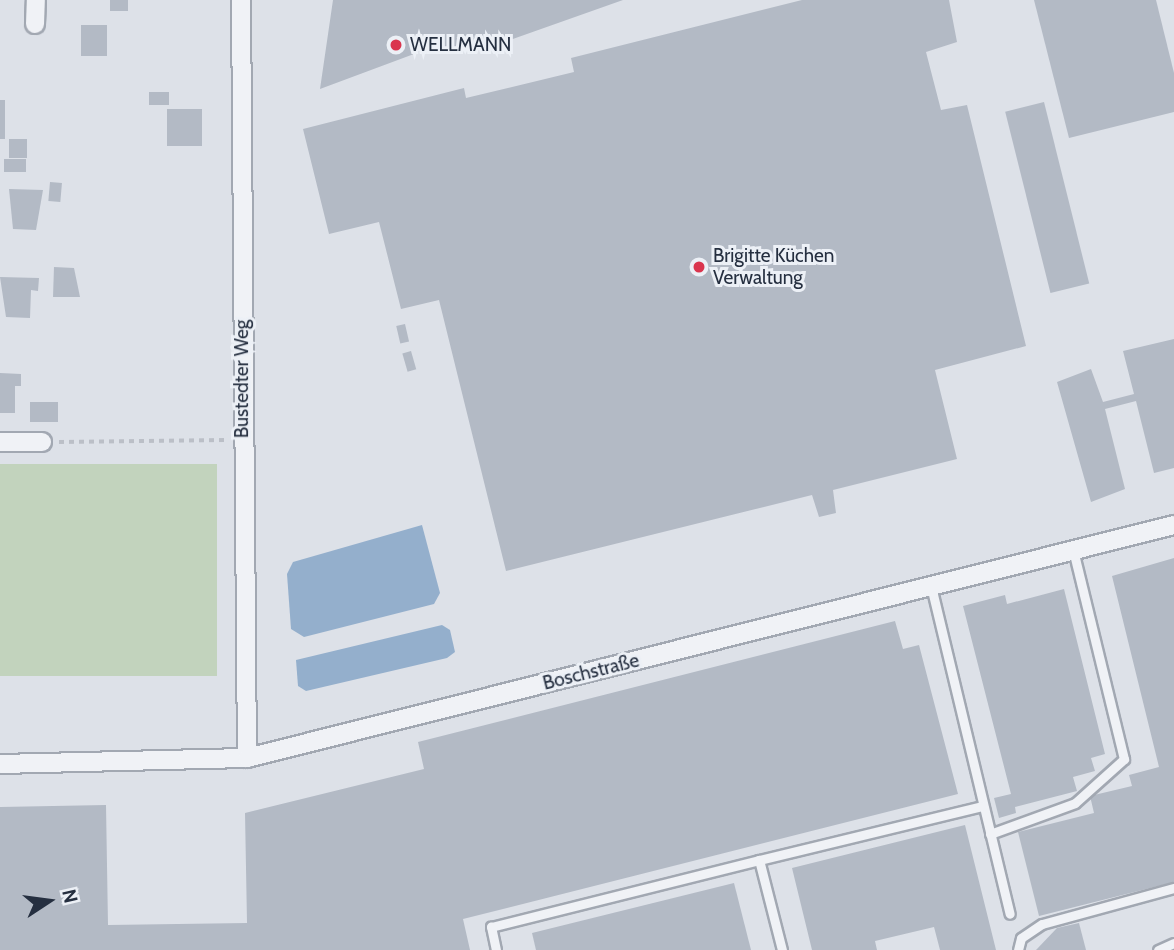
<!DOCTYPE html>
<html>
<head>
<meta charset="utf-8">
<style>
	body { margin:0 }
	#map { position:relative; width:1174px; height:950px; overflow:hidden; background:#dde1e8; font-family:Cabin,sans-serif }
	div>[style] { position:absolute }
	.green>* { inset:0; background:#c2d3bd; transform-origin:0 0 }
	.water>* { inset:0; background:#94afcc }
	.building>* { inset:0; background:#b3bac5; transform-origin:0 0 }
	.path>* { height:3.5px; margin-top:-1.75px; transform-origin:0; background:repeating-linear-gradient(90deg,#bbbfc7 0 5px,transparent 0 10px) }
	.roads { filter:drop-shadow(2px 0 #a2a8b2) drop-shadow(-2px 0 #a2a8b2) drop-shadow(0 2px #a2a8b2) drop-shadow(0 -2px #a2a8b2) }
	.service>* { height:9px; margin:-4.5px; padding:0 4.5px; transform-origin:4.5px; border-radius:4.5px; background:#f0f2f6 }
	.minor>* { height:18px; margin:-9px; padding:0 9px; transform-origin:9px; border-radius:9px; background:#f0f2f6 }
	.dots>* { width:19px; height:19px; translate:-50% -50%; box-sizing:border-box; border:4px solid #ecf0f6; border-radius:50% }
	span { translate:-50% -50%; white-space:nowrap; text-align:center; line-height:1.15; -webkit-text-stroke:6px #ecf0f6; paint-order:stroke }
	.poi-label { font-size:19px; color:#252f40 }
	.left { translate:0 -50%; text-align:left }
	.street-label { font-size:19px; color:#252f40 }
	.north { position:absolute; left:14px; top:866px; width:70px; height:70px; -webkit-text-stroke:5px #ecf0f6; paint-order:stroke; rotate:77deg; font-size:19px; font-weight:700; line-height:28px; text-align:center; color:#252f40 }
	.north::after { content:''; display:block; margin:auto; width:24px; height:32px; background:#252f40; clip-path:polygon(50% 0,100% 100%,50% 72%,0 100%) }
</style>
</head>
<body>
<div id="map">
	<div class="green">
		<i style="left:0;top:464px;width:217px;height:212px"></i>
	</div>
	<div class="water">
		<i style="clip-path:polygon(422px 525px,440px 593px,434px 604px,304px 637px,291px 629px,287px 574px,293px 562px)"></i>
		<i style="clip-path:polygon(442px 625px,450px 630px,455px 652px,447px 658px,306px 691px,298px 686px,296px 660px)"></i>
	</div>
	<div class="building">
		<i style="left:110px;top:0;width:18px;height:11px"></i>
		<i style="clip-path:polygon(333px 0,623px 0,510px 40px,422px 51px,320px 89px)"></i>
		<i style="clip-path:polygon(802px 0,949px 0,957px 42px,926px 52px,941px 110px,967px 105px,1026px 346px,935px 370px,957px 459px,833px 490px,836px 513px,819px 517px,812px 495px,506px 571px,439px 300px,401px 309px,379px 222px,329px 234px,303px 129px,464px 88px,466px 98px,574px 72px,571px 58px)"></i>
		<i style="clip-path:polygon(1034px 0,1156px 0,1174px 73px,1174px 112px,1069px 138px)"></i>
		<i style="left:81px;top:25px;width:26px;height:31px"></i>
		<i style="left:169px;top:92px;width:13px;height:20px;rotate:90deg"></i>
		<i style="left:0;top:100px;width:5px;height:39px"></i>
		<i style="left:1044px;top:102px;width:187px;height:40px;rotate:76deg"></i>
		<i style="left:167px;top:109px;width:35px;height:37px"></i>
		<i style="left:27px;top:139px;width:19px;height:18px;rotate:90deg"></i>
		<i style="left:26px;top:159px;width:13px;height:22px;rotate:90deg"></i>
		<i style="left:50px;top:182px;width:12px;height:19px;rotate:5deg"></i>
		<i style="clip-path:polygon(9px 189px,43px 190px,36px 230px,13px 229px)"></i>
		<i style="clip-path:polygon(54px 267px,74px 268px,80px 297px,53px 297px)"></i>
		<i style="clip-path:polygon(0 277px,39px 278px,38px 291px,31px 290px,30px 318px,6px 317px)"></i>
		<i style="left:405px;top:324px;width:18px;height:9px;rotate:77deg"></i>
		<i style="clip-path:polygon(1174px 339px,1174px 468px,1154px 473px,1136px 401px,1105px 409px,1125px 489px,1091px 502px,1057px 382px,1091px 369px,1103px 402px,1134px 394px,1123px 351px)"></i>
		<i style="left:411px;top:351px;width:19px;height:9px;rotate:74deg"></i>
		<i style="clip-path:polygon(0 373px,21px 374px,21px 386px,15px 386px,15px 413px,0 413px)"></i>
		<i style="left:30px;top:402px;width:28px;height:20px"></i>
		<i style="clip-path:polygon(1174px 558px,1174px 882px,1039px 916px,1018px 832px,1094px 813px,1090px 796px,1132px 786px,1129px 775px,1159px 767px,1112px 576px)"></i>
		<i style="clip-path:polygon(1064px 589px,1105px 754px,1091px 758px,1095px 771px,1073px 777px,1077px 791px,1015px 807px,1016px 813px,999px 818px,994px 798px,1011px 794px,963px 606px,1005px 595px,1007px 604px)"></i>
		<i style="clip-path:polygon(895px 621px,903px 649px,919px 645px,958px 794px,463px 919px,470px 950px,0 950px,0 807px,106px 805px,108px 925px,247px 923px,245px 813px,424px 769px,418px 742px)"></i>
		<i style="clip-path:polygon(965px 825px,996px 950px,940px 950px,934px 927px,875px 941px,877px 950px,812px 950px,792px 868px)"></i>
		<i style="clip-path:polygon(734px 883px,751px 950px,536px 950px,532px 933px)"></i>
		<i style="clip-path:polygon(1079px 923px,1086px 950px,1036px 950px,1057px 928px)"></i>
	</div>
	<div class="path">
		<i style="left:59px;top:442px;width:167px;rotate:-0.7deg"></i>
	</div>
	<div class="roads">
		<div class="service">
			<i style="left:931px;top:586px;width:337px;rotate:76.5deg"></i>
			<i style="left:990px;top:834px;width:90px;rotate:-20deg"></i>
			<i style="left:1075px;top:803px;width:66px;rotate:-41.9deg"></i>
			<i style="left:1124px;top:759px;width:215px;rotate:-103.7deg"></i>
			<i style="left:496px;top:950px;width:24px;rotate:-102deg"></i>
			<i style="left:491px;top:927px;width:276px;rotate:-14deg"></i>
			<i style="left:782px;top:950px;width:93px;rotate:-104.3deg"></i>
			<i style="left:759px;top:860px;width:230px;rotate:-13.6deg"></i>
			<i style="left:1018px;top:950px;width:12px;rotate:-76deg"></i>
			<i style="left:1021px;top:938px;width:25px;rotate:-34deg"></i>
			<i style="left:1042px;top:924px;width:137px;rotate:-15.3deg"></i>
			<i style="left:1158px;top:950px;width:17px;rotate:-24deg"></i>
		</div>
		<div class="minor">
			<i style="left:241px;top:0;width:758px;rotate:89.55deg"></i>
			<i style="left:35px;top:24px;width:24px;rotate:-88deg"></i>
			<i style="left:0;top:442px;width:42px"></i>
			<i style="left:0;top:764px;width:247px;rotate:-1.4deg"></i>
			<i style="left:247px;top:758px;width:956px;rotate:-14.11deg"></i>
		</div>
	</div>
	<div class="dots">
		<i style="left:396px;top:45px;background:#da354e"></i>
		<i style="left:699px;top:267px;background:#da354e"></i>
	</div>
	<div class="poi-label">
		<span class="left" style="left:410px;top:45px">WELLMANN</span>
		<span class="left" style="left:713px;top:267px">Brigitte Küchen<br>Verwaltung</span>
	</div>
	<div class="street-label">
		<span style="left:242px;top:379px;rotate:-90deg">Bustedter Weg</span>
		<span style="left:591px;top:672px;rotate:-14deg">Boschstraße</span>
	</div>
	<div class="north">N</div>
</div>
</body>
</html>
